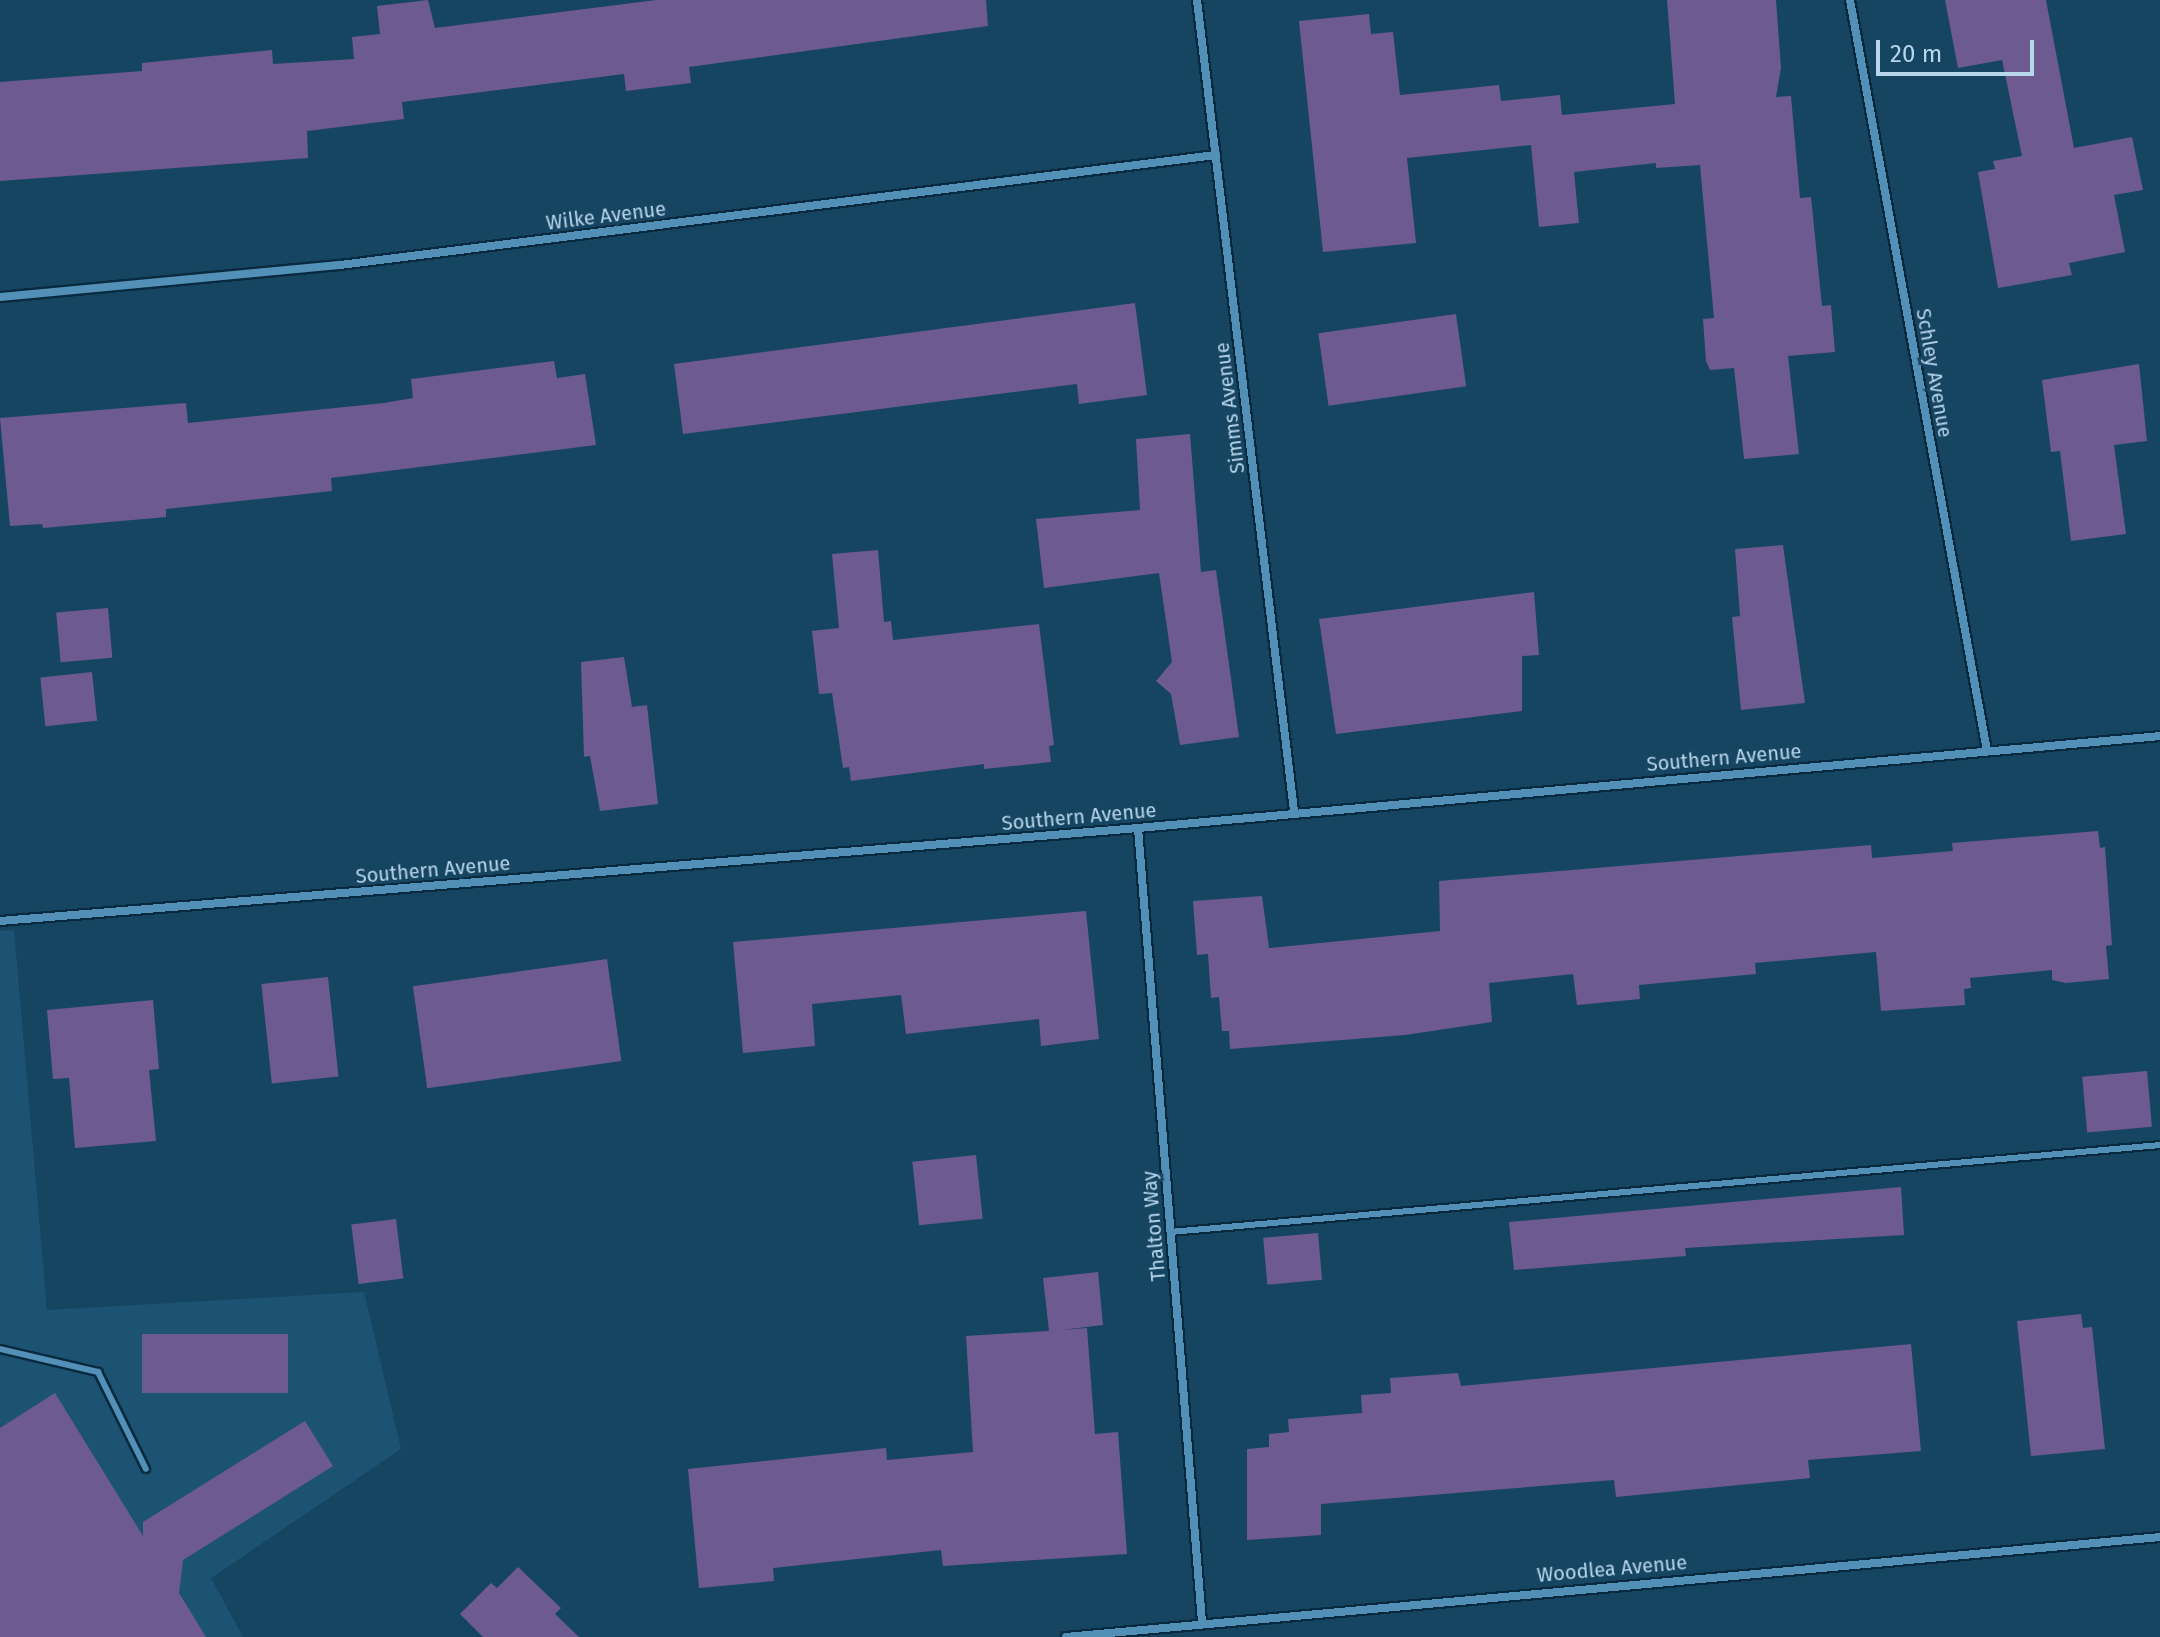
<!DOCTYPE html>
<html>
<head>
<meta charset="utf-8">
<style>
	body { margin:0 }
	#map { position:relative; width:2160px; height:1637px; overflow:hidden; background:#164562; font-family:"Fira Sans",sans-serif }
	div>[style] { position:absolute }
	.built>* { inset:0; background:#1d5372 }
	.building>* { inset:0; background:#6d5a91; transform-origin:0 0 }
	.roads { filter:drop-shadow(2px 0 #092a3e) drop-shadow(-2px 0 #092a3e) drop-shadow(0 2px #092a3e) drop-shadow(0 -2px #092a3e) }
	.lane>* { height:6px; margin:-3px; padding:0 3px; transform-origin:3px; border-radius:3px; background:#5390b8 }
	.street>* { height:8px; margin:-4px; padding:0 4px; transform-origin:4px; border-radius:4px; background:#5390b8 }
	span { translate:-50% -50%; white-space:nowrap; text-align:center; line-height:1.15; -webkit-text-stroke:6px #164562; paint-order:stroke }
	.street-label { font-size:20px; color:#b9d7ec }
	.scale { position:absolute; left:1876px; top:40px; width:158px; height:36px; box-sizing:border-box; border:4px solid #b9d7ec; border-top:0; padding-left:10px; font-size:24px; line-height:28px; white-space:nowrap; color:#b9d7ec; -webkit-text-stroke:6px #164562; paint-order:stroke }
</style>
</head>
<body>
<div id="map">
	<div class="built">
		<i style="clip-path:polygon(14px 930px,47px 1310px,364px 1292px,401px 1449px,211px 1578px,243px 1637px,0 1637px,0 931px)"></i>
	</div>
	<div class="building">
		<i style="clip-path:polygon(428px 0,435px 28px,656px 0,986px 0,988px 26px,689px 67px,691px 83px,626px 91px,624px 74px,402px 102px,404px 119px,307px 131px,308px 158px,0 181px,0 82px,142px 71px,142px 63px,272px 50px,273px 64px,354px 59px,352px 37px,380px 34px,377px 6px)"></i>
		<i style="clip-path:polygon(1667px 0,1776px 0,1781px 68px,1776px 97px,1791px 96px,1800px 198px,1811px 197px,1822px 306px,1831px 305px,1835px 352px,1788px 356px,1799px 454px,1744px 459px,1734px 368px,1710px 370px,1706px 361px,1703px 319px,1714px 318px,1700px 165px,1656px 168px,1656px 163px,1574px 172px,1579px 223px,1539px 227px,1531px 145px,1407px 158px,1416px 243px,1323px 252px,1299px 21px,1369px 14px,1371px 34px,1393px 32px,1400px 95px,1499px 85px,1501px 101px,1560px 95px,1562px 115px,1675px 104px)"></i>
		<i style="clip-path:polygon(1945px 0,2046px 0,2074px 148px,2132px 137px,2143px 190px,2114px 195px,2125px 252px,2069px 263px,2072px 275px,1998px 288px,1978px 172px,1995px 169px,1993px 161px,2022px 156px,2002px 60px,1958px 68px)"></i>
		<i style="clip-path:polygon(1135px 303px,1147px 395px,1079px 404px,1077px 384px,683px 434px,674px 364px)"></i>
		<i style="left:1456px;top:314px;width:73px;height:139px;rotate:82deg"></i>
		<i style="clip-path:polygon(554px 361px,557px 378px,585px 374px,596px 445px,331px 478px,332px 491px,166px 509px,166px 517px,43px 528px,42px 524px,10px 526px,0 418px,186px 403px,188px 423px,384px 403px,413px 398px,411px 379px)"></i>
		<i style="clip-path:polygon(2139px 364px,2147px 441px,2114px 445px,2126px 534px,2071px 541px,2060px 451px,2051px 452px,2042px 380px)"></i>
		<i style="clip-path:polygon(1190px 434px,1201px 572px,1216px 570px,1239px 737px,1180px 745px,1171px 694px,1156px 681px,1172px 662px,1159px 573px,1044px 588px,1036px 519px,1140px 510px,1136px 439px)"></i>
		<i style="clip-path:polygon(1783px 545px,1805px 703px,1741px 710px,1732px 617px,1740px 616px,1735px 549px)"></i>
		<i style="clip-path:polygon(878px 550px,884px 622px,891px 621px,893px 640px,1039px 624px,1054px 745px,1049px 746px,1051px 762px,984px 769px,984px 764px,851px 781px,849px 767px,843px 768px,832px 693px,819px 694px,812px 631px,839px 628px,832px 554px)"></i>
		<i style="clip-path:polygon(1534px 592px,1539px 655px,1522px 656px,1522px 711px,1336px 734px,1319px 619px)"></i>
		<i style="left:108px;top:608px;width:50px;height:52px;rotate:85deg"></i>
		<i style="clip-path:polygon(624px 657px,632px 707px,647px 705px,658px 804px,600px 811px,590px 756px,584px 757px,581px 662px)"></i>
		<i style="left:92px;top:672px;width:49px;height:52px;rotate:84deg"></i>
		<i style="clip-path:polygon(2098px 831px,2100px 848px,2105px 847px,2112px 945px,2106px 946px,2109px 979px,2066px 983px,2052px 980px,2052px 970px,1970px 978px,1971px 988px,1964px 989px,1965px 1005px,1881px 1011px,1876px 952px,1755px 963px,1756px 974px,1639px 985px,1640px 999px,1577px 1005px,1573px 974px,1489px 983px,1492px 1022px,1405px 1035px,1230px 1049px,1229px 1031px,1222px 1031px,1219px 997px,1211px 998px,1208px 954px,1197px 955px,1193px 901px,1262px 896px,1269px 948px,1440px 931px,1439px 881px,1871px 845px,1872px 858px,1953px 851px,1952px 843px)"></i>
		<i style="clip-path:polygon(1086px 911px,1099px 1039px,1041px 1046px,1039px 1019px,906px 1034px,901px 995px,812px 1004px,815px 1046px,743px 1053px,733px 942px)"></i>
		<i style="left:607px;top:959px;width:103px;height:196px;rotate:82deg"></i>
		<i style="left:328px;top:977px;width:100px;height:67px;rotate:84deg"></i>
		<i style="clip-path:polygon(153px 1000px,159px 1069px,149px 1070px,156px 1141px,75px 1148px,69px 1078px,53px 1079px,47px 1010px)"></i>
		<i style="left:2147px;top:1071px;width:56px;height:65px;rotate:85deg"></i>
		<i style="left:976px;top:1155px;width:64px;height:64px;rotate:84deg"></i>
		<i style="clip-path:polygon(1901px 1187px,1904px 1235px,1685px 1248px,1686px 1256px,1514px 1270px,1509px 1222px)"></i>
		<i style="left:396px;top:1219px;width:60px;height:45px;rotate:83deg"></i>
		<i style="left:1318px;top:1233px;width:47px;height:55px;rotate:85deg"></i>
		<i style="clip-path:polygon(1098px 1272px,1103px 1325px,1061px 1330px,1087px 1328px,1095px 1434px,1118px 1432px,1127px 1554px,943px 1566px,941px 1550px,773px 1568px,774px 1581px,699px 1588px,688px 1469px,886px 1448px,887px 1460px,973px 1452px,966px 1336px,1049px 1331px,1043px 1278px)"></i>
		<i style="clip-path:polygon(2081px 1314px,2083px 1328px,2092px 1327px,2105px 1449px,2031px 1456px,2017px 1321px)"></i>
		<i style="left:142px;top:1334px;width:146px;height:59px"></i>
		<i style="clip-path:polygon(1911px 1344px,1921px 1451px,1808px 1460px,1810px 1478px,1616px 1497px,1614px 1480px,1321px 1504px,1321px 1535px,1247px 1540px,1247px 1449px,1269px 1447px,1269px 1434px,1289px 1432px,1288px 1419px,1362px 1413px,1361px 1395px,1391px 1393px,1390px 1378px,1458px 1373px,1461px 1386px)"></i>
		<i style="clip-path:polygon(55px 1393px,143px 1536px,143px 1522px,305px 1421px,333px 1466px,183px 1560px,179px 1593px,206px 1637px,0 1637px,0 1428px)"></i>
		<i style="clip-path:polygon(518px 1567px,561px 1608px,555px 1614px,579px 1637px,483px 1637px,460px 1614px,491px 1583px,497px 1588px)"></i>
	</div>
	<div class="roads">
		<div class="lane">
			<i style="left:1170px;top:1232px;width:994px;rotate:-5.02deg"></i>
			<i style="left:0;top:1349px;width:101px;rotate:13.2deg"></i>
			<i style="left:98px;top:1372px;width:108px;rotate:63.7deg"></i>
		</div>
		<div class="street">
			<i style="left:1197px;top:0;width:817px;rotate:83.18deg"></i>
			<i style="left:1850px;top:0;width:763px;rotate:79.66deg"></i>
			<i style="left:0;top:297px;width:342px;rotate:-5.4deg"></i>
			<i style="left:340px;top:265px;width:883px;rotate:-7.16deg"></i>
			<i style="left:1138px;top:828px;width:796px;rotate:85.39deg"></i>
			<i style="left:0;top:921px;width:1142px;rotate:-4.67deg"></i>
			<i style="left:1138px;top:828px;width:1026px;rotate:-5.14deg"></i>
			<i style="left:1066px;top:1637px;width:1099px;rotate:-5.22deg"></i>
		</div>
	</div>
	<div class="street-label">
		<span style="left:606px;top:216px;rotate:-7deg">Wilke Avenue</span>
		<span style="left:1934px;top:373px;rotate:80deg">Schley Avenue</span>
		<span style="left:1230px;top:408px;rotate:-97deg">Simms Avenue</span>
		<span style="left:1724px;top:758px;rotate:-5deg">Southern Avenue</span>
		<span style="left:1079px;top:817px;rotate:-5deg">Southern Avenue</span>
		<span style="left:433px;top:870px;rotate:-5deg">Southern Avenue</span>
		<span style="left:1154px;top:1226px;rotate:-95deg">Thalton Way</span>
		<span style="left:1612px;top:1569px;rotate:-5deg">Woodlea Avenue</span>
	</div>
	<div class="scale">20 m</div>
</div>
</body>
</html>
